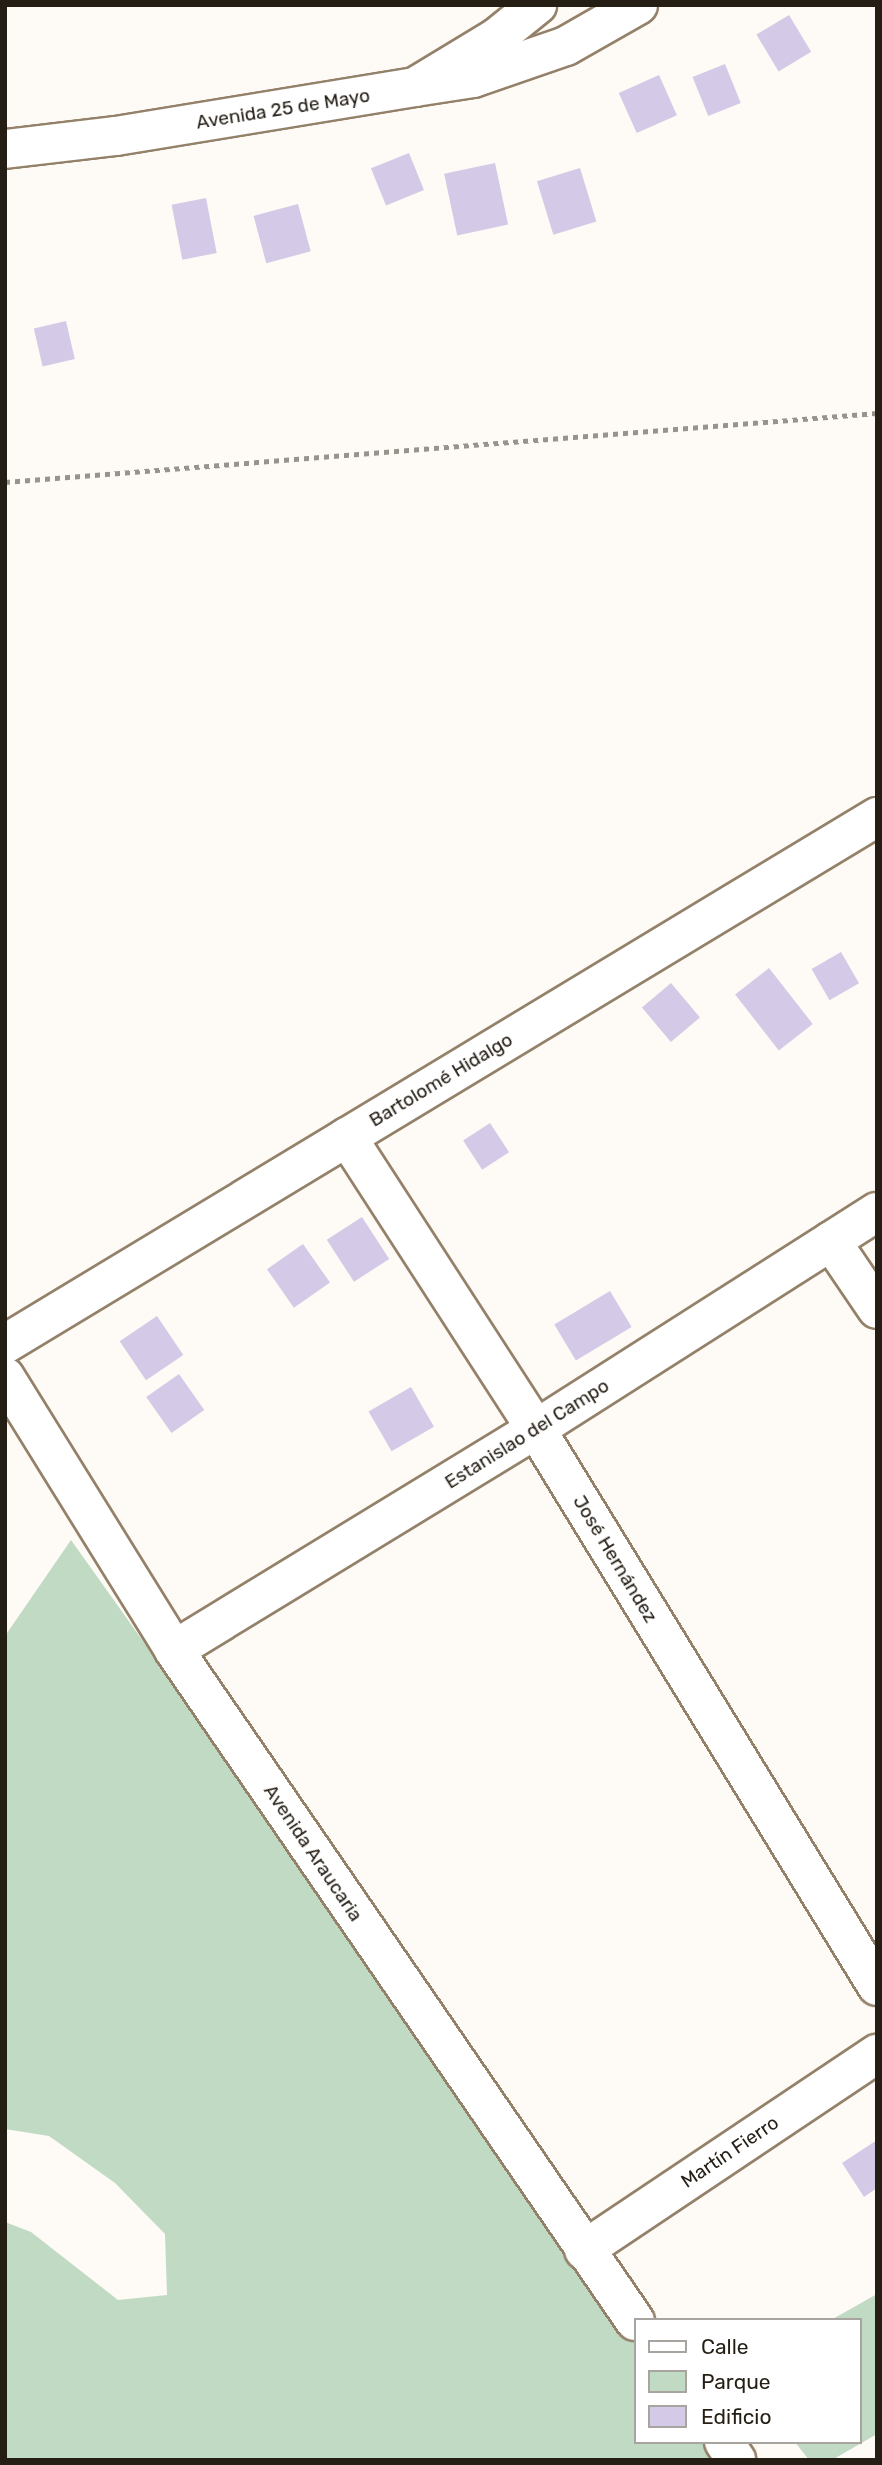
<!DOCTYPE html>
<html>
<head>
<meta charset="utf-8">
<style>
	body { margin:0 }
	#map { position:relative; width:882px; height:2465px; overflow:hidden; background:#fefaf5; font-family:Rubik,sans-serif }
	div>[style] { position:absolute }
	.green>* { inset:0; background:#c0dac4 }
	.building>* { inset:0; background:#d4cae7; transform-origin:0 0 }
	.path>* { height:4.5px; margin-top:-2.25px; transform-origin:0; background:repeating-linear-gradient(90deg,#98938c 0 5px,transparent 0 10px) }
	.roads { filter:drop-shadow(2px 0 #94816a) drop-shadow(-2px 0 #94816a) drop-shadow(0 2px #94816a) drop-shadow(0 -2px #94816a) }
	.minor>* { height:38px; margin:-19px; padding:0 19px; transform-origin:19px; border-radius:19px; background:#fff }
	.major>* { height:38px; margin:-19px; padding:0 19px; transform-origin:19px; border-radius:19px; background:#fff }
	span { translate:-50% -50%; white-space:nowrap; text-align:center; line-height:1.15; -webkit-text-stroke:5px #fff; paint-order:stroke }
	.street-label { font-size:19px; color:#251e15 }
	.frame { position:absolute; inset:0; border:7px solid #251e15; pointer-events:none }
	.legend { position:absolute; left:634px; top:2318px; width:228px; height:126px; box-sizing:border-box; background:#fff; border:2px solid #a8a5a1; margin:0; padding:9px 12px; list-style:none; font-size:21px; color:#251e15 }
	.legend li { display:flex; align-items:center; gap:14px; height:35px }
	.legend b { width:35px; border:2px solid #a8a5a1 }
</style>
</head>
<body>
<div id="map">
	<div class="green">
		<i style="clip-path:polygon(71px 1540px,635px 2332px,635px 2442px,704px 2442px,715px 2460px,5px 2460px,5px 2222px,31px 2232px,118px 2300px,167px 2295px,165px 2234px,115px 2183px,49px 2136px,5px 2129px,5px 1636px)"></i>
		<i style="clip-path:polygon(877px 2294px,877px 2434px,832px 2460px,809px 2460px,795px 2442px,859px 2442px,859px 2320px,831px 2320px)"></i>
	</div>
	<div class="building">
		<i style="left:789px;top:15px;width:43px;height:38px;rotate:59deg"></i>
		<i style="left:725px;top:64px;width:42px;height:35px;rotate:68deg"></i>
		<i style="left:659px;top:75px;width:44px;height:44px;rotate:66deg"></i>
		<i style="left:409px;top:153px;width:40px;height:41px;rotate:68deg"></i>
		<i style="left:495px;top:163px;width:63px;height:52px;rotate:78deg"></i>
		<i style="left:580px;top:168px;width:56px;height:45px;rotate:73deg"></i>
		<i style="left:206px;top:198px;width:56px;height:35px;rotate:79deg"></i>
		<i style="left:298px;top:204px;width:49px;height:46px;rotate:75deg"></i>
		<i style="left:66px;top:321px;width:39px;height:33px;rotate:77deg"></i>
		<i style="left:841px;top:952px;width:36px;height:34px;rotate:60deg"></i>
		<i style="left:769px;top:968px;width:71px;height:43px;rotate:52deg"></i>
		<i style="left:671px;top:983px;width:45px;height:38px;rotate:50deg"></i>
		<i style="left:490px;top:1123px;width:35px;height:32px;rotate:57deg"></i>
		<i style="left:362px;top:1217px;width:50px;height:42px;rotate:57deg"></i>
		<i style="left:303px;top:1244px;width:47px;height:44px;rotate:55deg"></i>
		<i style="left:610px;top:1291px;width:42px;height:65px;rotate:59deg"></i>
		<i style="left:157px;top:1316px;width:47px;height:45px;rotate:56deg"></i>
		<i style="left:179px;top:1374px;width:44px;height:40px;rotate:55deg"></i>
		<i style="left:411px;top:1387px;width:46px;height:49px;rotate:60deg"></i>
		<i style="clip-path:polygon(877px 2140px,877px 2188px,864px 2197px,842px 2163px)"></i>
	</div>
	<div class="path">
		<i style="left:5px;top:482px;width:875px;rotate:-4.52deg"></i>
	</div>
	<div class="roads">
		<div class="minor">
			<i style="left:415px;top:87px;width:59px;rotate:-8.8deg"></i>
			<i style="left:473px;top:78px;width:98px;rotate:-19deg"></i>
			<i style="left:566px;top:46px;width:83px;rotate:-29.7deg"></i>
			<i style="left:347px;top:1137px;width:348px;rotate:57.1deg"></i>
			<i style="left:536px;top:1429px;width:653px;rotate:58.52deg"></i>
			<i style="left:831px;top:1241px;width:82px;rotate:55.9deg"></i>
			<i style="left:5px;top:1344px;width:1019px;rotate:-31.15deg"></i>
			<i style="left:174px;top:1650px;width:424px;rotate:-31.4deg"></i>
			<i style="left:536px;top:1429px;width:404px;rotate:-32.5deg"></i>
			<i style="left:584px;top:2250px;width:353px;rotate:-33.8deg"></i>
		</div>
		<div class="major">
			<i style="left:5px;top:149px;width:112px;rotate:-6.7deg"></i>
			<i style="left:116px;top:136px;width:303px;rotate:-9.3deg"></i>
			<i style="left:415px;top:87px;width:95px;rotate:-31.2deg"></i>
			<i style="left:496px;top:38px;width:53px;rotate:-38.8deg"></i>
			<i style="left:5px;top:1377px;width:321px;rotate:58.2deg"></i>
			<i style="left:174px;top:1650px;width:814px;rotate:55.51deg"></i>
			<i style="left:724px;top:2442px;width:22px;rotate:56deg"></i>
		</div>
	</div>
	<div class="street-label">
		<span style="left:283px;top:109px;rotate:-9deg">Avenida 25 de Mayo</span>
		<span style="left:441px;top:1080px;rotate:-31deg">Bartolomé Hidalgo</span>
		<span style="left:527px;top:1434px;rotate:-32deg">Estanislao del Campo</span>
		<span style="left:615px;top:1559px;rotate:59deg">José Hernández</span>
		<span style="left:313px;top:1853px;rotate:56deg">Avenida Araucaria</span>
		<span style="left:730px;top:2152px;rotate:-34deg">Martín Fierro</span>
	</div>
	<div class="frame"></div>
	<ul class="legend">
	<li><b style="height:9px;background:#fff"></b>Calle</li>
	<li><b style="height:19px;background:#c0dac4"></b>Parque</li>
	<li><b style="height:19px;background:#d4cae7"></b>Edificio</li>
	</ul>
</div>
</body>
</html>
